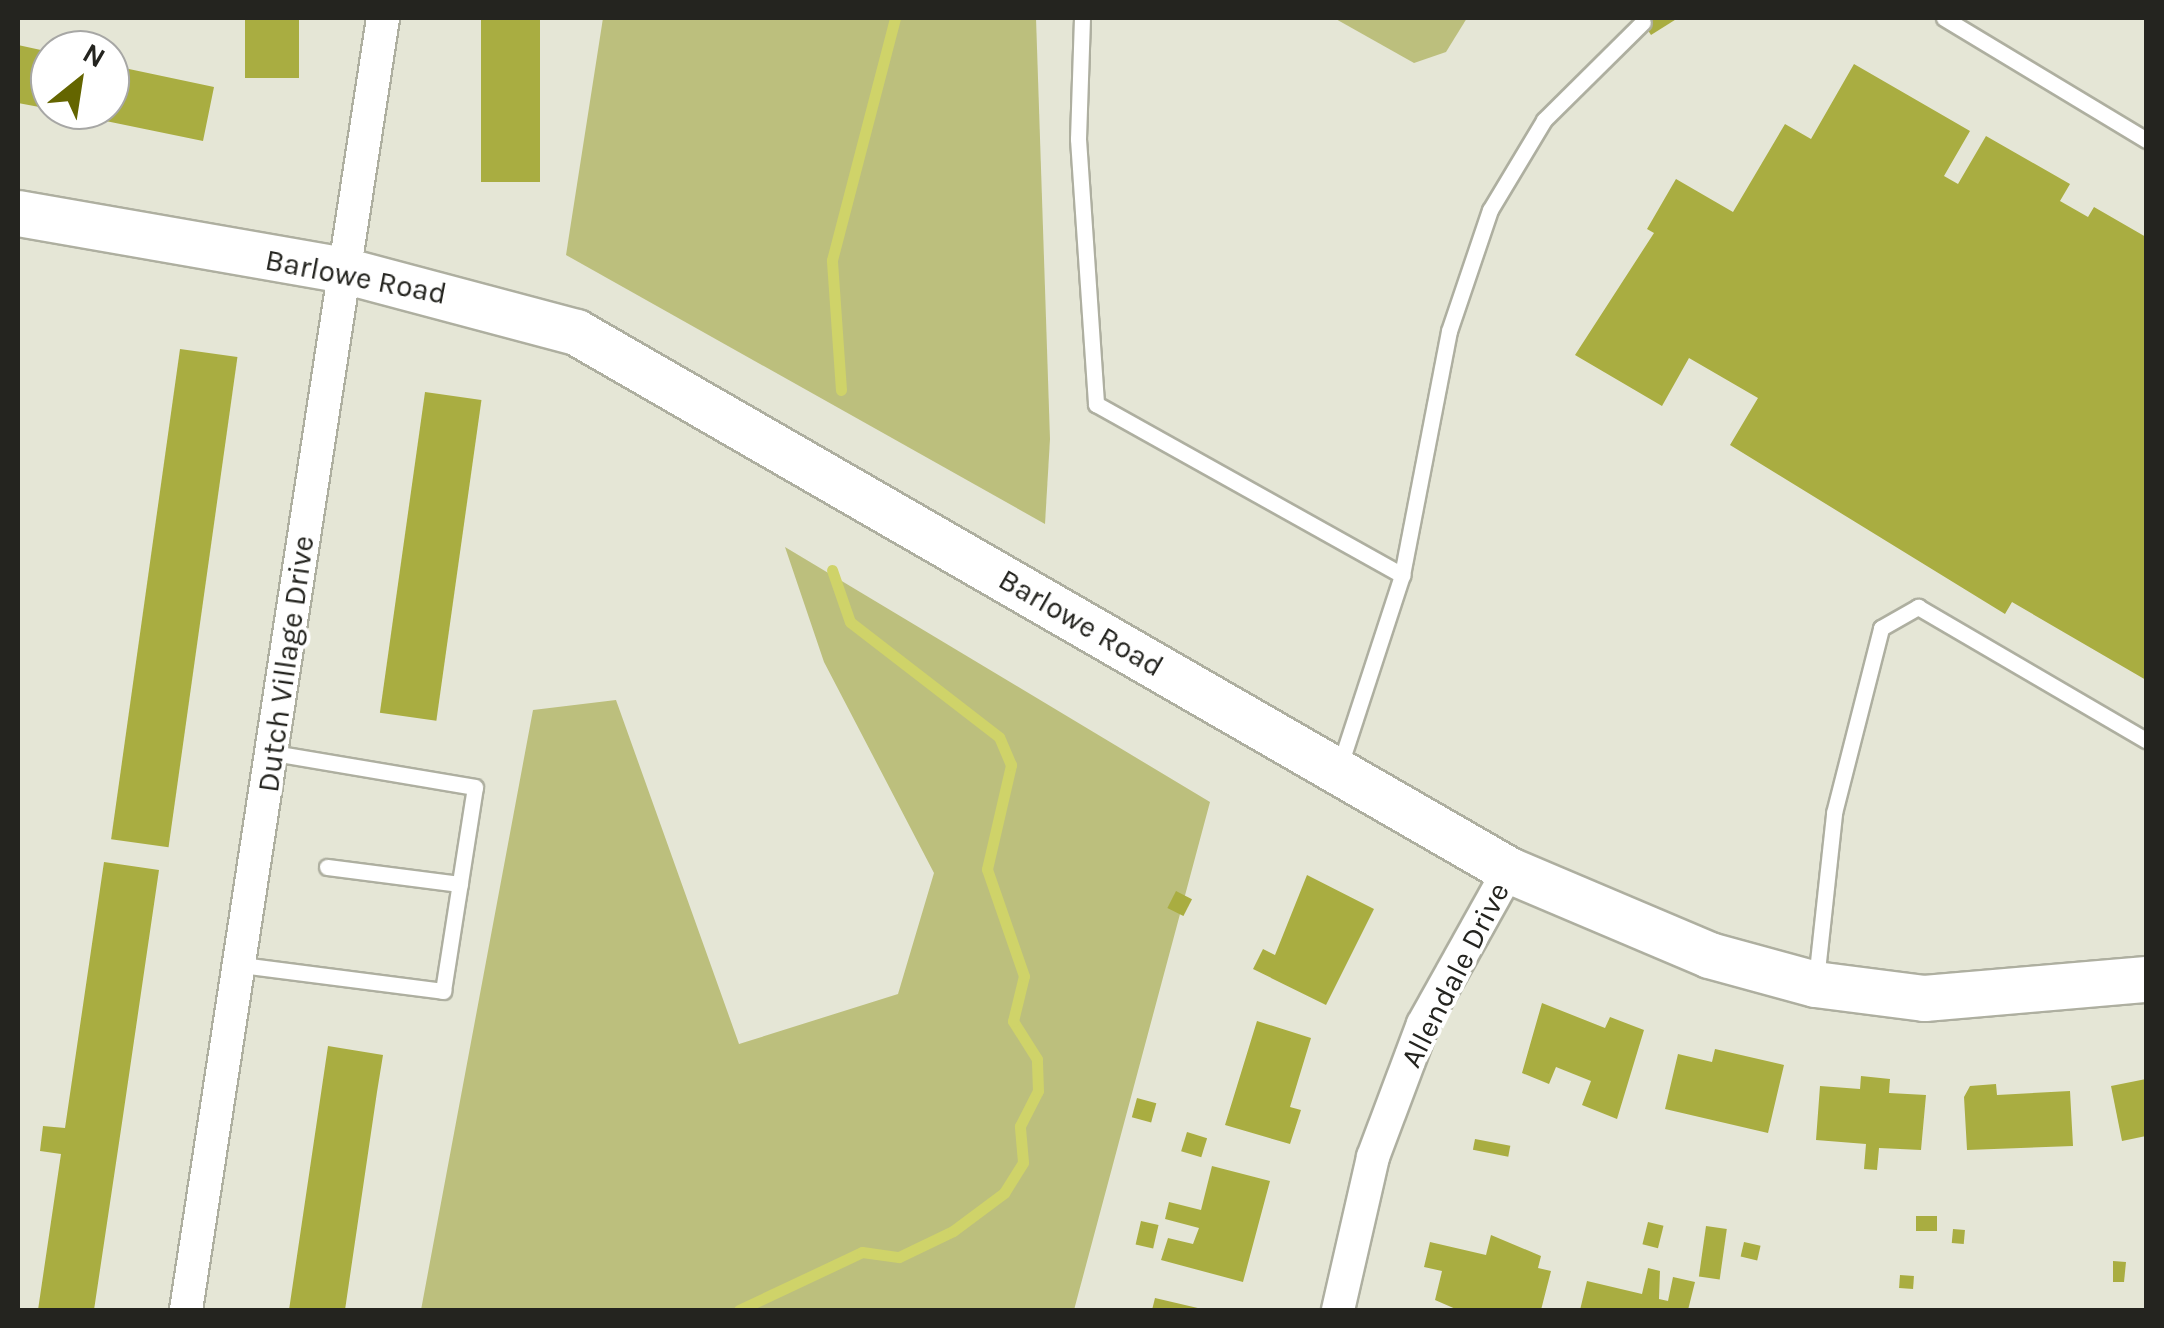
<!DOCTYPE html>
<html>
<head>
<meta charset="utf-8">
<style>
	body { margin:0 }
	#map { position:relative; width:2164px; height:1328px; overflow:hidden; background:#e5e6d6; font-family:Karla,sans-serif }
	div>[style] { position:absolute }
	.green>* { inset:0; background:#bcbf7d }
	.stream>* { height:11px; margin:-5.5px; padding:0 5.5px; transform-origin:5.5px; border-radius:5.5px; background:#cfd369 }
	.building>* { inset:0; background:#a9ad41; transform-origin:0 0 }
	.roads { filter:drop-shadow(2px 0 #aeafa0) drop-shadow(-2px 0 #aeafa0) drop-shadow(0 2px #aeafa0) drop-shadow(0 -2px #aeafa0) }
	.lane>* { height:15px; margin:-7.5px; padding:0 7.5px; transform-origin:7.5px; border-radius:7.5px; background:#fff }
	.street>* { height:32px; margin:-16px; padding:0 16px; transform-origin:16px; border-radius:16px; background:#fff }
	.secondary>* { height:45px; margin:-22.5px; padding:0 22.5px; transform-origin:22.5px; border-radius:22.5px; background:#fff }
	span { translate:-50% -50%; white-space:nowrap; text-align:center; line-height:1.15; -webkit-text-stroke:8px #fff; paint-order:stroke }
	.street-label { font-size:30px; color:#24241f }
	.frame { position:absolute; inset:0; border:20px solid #24241f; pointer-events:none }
	.north { position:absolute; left:30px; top:30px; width:100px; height:100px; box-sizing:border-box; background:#fff; border:2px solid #a7a7a5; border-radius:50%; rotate:30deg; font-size:28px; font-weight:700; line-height:40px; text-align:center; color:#24241f }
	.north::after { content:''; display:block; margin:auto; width:35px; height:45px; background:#646500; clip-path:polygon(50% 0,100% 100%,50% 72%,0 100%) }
</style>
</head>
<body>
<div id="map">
	<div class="green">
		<i style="clip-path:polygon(603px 18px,1036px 18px,1050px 439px,1045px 524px,566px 255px)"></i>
		<i style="clip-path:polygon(1334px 18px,1467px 18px,1446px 52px,1414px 63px)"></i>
		<i style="clip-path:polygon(785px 547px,1210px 802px,1074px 1310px,421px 1310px,533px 710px,616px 700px,739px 1044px,898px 994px,934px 873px,824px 662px)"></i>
	</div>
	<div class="stream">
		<i style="left:841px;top:390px;width:130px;rotate:-94deg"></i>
		<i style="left:832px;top:260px;width:250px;rotate:-75.4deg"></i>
		<i style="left:739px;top:1310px;width:136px;rotate:-25.2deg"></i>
		<i style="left:862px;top:1252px;width:37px;rotate:8deg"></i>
		<i style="left:899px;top:1257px;width:60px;rotate:-25.7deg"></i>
		<i style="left:953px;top:1231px;width:64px;rotate:-36.7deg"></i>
		<i style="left:1004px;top:1193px;width:36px;rotate:-58deg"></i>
		<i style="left:1023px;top:1162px;width:36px;rotate:-95deg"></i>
		<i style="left:1020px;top:1126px;width:39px;rotate:-63deg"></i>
		<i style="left:1038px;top:1091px;width:32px;rotate:-92deg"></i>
		<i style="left:1037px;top:1059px;width:45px;rotate:-122.3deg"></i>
		<i style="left:1013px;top:1021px;width:46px;rotate:-76.3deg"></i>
		<i style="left:1024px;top:976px;width:113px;rotate:-109.1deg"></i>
		<i style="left:987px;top:869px;width:107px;rotate:-77deg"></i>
		<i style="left:1011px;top:765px;width:30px;rotate:-113deg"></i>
		<i style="left:999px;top:737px;width:188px;rotate:-142.3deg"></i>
		<i style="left:850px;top:622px;width:55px;rotate:-109.1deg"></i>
	</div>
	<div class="building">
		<i style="left:245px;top:18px;width:54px;height:60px"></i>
		<i style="left:481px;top:18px;width:59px;height:164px"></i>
		<i style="clip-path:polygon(1640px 18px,1678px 18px,1651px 35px)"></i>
		<i style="clip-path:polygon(18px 45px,50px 52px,50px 109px,18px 103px)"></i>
		<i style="clip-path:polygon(1854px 64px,1970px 131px,1944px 176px,1958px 184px,1986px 136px,2070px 184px,2060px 201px,2088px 217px,2094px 207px,2146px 237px,2146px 680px,2012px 602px,2005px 614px,1730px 445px,1758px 398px,1689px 358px,1662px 406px,1575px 355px,1654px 233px,1647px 229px,1676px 179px,1733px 212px,1785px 124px,1811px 139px)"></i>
		<i style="clip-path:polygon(110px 65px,214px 87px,203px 141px,62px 112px,110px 110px)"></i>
		<i style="left:180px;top:349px;width:58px;height:495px;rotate:8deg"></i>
		<i style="left:425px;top:392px;width:57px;height:324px;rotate:8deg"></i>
		<i style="clip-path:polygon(104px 862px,159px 870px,123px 1116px,94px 1310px,38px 1310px,61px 1154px,40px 1151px,43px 1126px,65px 1128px)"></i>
		<i style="clip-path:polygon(1307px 875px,1374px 909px,1326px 1005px,1253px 969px,1263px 949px,1275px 955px)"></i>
		<i style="left:1176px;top:891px;width:18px;height:19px;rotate:27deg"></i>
		<i style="clip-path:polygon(1542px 1003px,1605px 1028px,1610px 1017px,1644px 1030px,1617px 1119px,1582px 1105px,1591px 1081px,1556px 1067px,1549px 1084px,1522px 1073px)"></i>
		<i style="clip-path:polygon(1257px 1021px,1311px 1038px,1290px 1107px,1301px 1110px,1290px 1144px,1225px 1125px)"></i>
		<i style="clip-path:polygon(328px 1046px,383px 1055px,377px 1092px,345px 1310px,289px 1310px)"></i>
		<i style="clip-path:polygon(1715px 1049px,1784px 1065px,1768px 1133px,1665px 1109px,1678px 1054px,1712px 1062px)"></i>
		<i style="clip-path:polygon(1861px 1076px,1890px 1079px,1889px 1093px,1926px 1095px,1921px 1150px,1879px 1148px,1877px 1170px,1864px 1169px,1866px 1144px,1816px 1140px,1820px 1086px,1860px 1089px)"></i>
		<i style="clip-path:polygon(2146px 1079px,2146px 1136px,2122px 1141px,2111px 1086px)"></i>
		<i style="clip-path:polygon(1996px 1084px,1997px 1095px,2070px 1091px,2073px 1146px,1967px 1150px,1964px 1097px,1970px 1086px)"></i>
		<i style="left:1137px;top:1098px;width:20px;height:20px;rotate:15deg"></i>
		<i style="left:1187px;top:1132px;width:21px;height:20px;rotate:17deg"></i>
		<i style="left:1475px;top:1139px;width:36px;height:11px;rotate:11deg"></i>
		<i style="clip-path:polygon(1212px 1166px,1270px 1181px,1243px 1282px,1161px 1260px,1168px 1238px,1193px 1244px,1199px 1228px,1165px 1219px,1169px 1202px,1201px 1210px)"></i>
		<i style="left:1937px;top:1216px;width:15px;height:21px;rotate:90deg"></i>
		<i style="left:1141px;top:1221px;width:18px;height:24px;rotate:13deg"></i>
		<i style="left:1648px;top:1222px;width:16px;height:23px;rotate:14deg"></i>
		<i style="left:1706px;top:1226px;width:21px;height:51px;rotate:8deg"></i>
		<i style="left:1953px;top:1229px;width:12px;height:14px;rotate:5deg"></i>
		<i style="clip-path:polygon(1491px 1235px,1541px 1256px,1538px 1268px,1551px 1271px,1541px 1310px,1458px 1310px,1435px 1300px,1442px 1271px,1424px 1267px,1430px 1242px,1486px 1255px)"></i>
		<i style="left:1744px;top:1242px;width:17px;height:15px;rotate:13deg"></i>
		<i style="clip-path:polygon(2113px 1261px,2126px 1262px,2124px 1282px,2113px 1282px)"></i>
		<i style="clip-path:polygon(1648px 1268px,1660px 1271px,1659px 1299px,1668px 1301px,1673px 1277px,1695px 1282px,1688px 1310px,1580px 1310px,1587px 1281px,1642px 1294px)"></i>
		<i style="left:1900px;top:1275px;width:14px;height:13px;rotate:4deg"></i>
		<i style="clip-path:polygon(1155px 1298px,1202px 1309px,1202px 1310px,1152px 1310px)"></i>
	</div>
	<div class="roads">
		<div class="lane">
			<i style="left:1082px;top:18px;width:121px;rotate:91.9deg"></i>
			<i style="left:1078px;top:139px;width:266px;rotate:86.1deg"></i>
			<i style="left:1096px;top:404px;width:351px;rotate:29.2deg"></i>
			<i style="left:1944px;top:18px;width:236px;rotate:31.1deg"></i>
			<i style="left:1340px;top:765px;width:200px;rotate:-71.9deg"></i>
			<i style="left:1402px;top:575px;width:248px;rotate:-79.1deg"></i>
			<i style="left:1449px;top:331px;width:128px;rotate:-71.3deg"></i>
			<i style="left:1490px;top:210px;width:105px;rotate:-59deg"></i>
			<i style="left:1544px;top:120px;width:139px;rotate:-44.7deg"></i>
			<i style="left:327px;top:867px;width:134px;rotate:7.3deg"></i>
			<i style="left:241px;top:965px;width:204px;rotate:7.3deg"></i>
			<i style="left:443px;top:991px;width:206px;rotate:-81.1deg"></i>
			<i style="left:475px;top:787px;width:205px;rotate:-170.4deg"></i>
			<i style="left:1816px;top:980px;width:168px;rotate:-83.8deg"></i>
			<i style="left:1834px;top:813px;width:191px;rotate:-75.7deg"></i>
			<i style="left:1881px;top:628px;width:43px;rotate:-29.6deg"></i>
			<i style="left:1918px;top:607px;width:264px;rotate:30.3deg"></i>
		</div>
		<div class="street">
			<i style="left:186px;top:1310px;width:1307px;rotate:-81.33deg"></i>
			<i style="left:1338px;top:1310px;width:157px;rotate:-77.1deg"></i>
			<i style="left:1373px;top:1157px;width:142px;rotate:-69.4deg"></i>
			<i style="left:1423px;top:1024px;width:176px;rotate:-60.8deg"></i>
		</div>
		<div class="secondary">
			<i style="left:18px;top:213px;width:330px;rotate:9.9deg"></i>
			<i style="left:343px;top:270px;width:241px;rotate:14.9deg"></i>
			<i style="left:576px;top:332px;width:1077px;rotate:29.97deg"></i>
			<i style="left:1509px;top:870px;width:217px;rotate:23deg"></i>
			<i style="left:1709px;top:955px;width:110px;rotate:15.3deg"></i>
			<i style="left:1815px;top:984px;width:110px;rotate:7.3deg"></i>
			<i style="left:1924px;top:998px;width:223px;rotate:-4.9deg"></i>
		</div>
	</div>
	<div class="street-label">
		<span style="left:356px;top:277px;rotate:11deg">Barlowe Road</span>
		<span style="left:1081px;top:623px;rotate:30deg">Barlowe Road</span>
		<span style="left:286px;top:664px;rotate:-82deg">Dutch Village Drive</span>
		<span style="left:1455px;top:975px;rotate:-63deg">Allendale Drive</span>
	</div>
	<div class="frame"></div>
	<div class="north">N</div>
</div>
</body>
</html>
